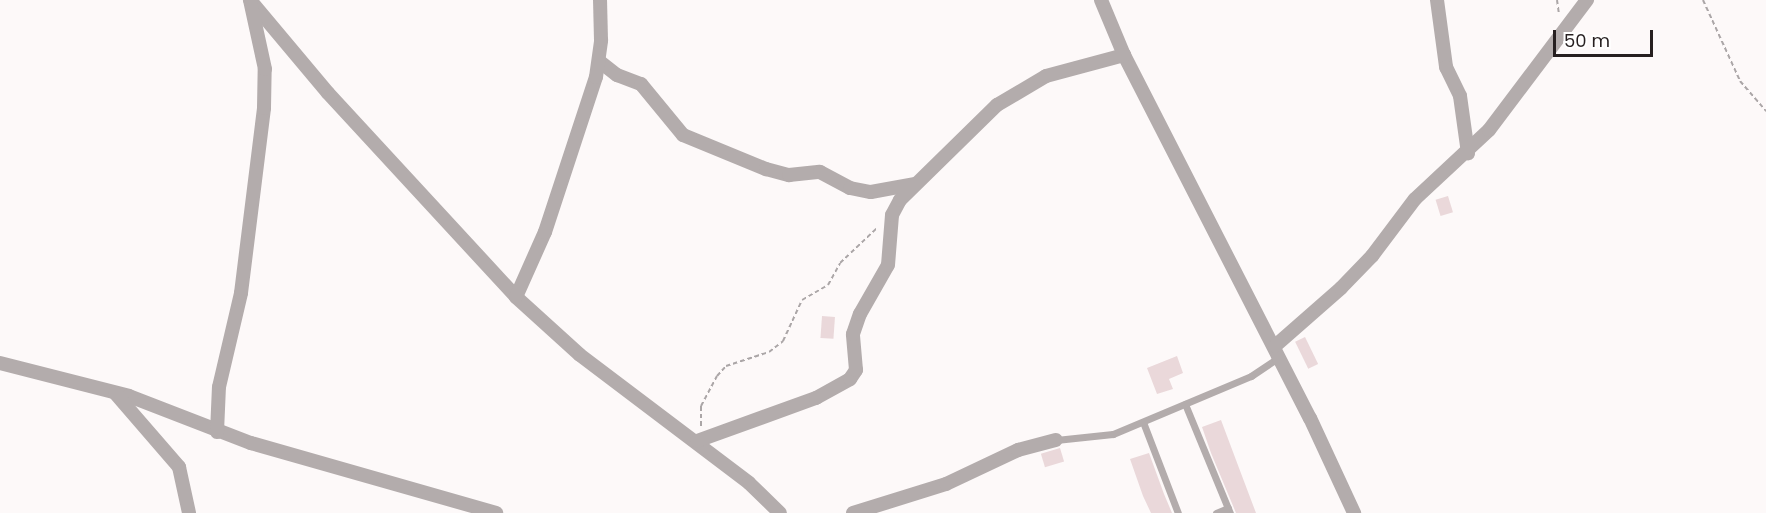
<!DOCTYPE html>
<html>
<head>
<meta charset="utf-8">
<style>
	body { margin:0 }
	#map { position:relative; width:1766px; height:513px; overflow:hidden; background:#fdf9f9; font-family:Poppins,sans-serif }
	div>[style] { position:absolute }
	.building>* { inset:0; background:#ead8da; transform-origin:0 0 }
	.path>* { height:2px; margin-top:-1px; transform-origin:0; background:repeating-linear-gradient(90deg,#aba6a7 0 4.5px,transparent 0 7.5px) }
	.service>* { height:7px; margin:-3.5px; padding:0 3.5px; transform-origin:3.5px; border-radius:3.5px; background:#b3acac }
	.minor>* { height:14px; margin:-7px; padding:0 7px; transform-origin:7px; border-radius:7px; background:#b3acac }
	span { translate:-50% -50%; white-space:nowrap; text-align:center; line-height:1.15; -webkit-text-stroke:4.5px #fff; paint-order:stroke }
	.scale { position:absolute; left:1553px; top:30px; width:100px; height:27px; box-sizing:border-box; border:3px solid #261f20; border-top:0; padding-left:8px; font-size:18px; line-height:21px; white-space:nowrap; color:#261f20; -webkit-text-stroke:4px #fff; paint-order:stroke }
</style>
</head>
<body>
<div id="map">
	<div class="building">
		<i style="left:1448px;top:196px;width:17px;height:13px;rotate:73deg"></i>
		<i style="left:822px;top:316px;width:13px;height:22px;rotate:4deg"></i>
		<i style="left:1305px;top:337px;width:30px;height:11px;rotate:64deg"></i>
		<i style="clip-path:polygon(1177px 356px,1183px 373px,1169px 379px,1173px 389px,1157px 394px,1147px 368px)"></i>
		<i style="clip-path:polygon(1221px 420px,1239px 468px,1256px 513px,1236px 513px,1211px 453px,1202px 427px)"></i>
		<i style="left:1060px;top:448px;width:14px;height:20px;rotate:73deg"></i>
		<i style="clip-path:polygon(1149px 453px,1164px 494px,1172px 513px,1151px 513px,1143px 496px,1130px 459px)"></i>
	</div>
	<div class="path">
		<i style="left:1557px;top:0;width:14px;rotate:82deg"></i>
		<i style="left:1703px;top:0;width:89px;rotate:65.4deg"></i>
		<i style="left:1740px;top:81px;width:40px;rotate:49deg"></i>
		<i style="left:701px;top:426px;width:20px;rotate:-90deg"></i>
		<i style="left:701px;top:406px;width:34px;rotate:-62deg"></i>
		<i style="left:717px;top:376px;width:13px;rotate:-48deg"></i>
		<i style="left:726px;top:366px;width:45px;rotate:-18deg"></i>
		<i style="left:769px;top:352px;width:18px;rotate:-38deg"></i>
		<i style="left:783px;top:341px;width:45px;rotate:-65.1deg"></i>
		<i style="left:802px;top:300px;width:30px;rotate:-30deg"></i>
		<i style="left:828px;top:285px;width:25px;rotate:-61deg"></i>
		<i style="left:840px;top:263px;width:50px;rotate:-43.4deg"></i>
	</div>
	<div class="service">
		<i style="left:1185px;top:404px;width:118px;rotate:67.6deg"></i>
		<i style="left:1143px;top:422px;width:97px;rotate:69deg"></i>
		<i style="left:1056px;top:440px;width:57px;rotate:-6deg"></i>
		<i style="left:1113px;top:434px;width:150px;rotate:-22.8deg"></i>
		<i style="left:1251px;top:376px;width:34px;rotate:-34deg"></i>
		<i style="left:1216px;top:513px;width:13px;rotate:-23deg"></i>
	</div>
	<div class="minor">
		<i style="left:250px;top:0;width:121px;rotate:50deg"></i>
		<i style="left:328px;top:93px;width:277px;rotate:47.3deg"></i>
		<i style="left:516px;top:297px;width:86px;rotate:42.2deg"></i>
		<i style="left:580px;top:355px;width:212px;rotate:37.1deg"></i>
		<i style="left:749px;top:483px;width:43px;rotate:44.1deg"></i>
		<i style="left:1101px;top:0;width:60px;rotate:67.3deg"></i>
		<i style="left:1124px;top:55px;width:408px;rotate:62.9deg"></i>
		<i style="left:1310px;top:418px;width:105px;rotate:65.1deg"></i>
		<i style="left:1437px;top:0;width:68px;rotate:82.3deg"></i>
		<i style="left:1446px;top:67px;width:32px;rotate:64deg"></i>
		<i style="left:1460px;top:96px;width:58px;rotate:82deg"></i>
		<i style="left:599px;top:61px;width:23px;rotate:38deg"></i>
		<i style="left:617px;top:75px;width:26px;rotate:21deg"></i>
		<i style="left:641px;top:84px;width:66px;rotate:50.5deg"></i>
		<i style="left:683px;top:135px;width:90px;rotate:22.3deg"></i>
		<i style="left:766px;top:169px;width:24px;rotate:15deg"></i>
		<i style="left:789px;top:175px;width:31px;rotate:-6deg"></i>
		<i style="left:820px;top:172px;width:34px;rotate:28deg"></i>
		<i style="left:850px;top:188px;width:21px;rotate:11deg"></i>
		<i style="left:871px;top:192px;width:45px;rotate:-10.3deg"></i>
		<i style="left:516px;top:297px;width:71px;rotate:-66deg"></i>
		<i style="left:545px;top:232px;width:163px;rotate:-71.8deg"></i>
		<i style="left:596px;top:77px;width:37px;rotate:-82deg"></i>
		<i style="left:601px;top:40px;width:40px;rotate:-91.4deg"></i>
		<i style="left:1275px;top:346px;width:88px;rotate:-41.3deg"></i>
		<i style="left:1341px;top:288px;width:45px;rotate:-45.9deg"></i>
		<i style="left:1372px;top:256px;width:71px;rotate:-53deg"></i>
		<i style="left:1415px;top:199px;width:101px;rotate:-43deg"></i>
		<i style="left:1489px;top:130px;width:163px;rotate:-53deg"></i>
		<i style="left:0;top:363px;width:133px;rotate:14.3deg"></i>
		<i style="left:129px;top:396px;width:131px;rotate:21.1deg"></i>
		<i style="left:251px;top:443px;width:255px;rotate:15.9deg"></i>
		<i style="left:115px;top:393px;width:98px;rotate:49.1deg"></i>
		<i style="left:179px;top:467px;width:47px;rotate:77.7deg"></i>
		<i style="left:217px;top:432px;width:45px;rotate:-87.5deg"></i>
		<i style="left:219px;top:387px;width:97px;rotate:-76.8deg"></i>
		<i style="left:241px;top:293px;width:186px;rotate:-82.9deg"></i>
		<i style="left:264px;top:108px;width:39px;rotate:-89deg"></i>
		<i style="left:265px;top:69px;width:71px;rotate:-102.3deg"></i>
		<i style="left:697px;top:441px;width:127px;rotate:-19.9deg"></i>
		<i style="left:816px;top:398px;width:39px;rotate:-29deg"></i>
		<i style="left:850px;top:379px;width:11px;rotate:-56deg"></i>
		<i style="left:856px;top:370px;width:36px;rotate:-95deg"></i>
		<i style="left:853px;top:334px;width:21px;rotate:-71deg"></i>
		<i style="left:860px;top:314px;width:56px;rotate:-60.3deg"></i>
		<i style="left:888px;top:265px;width:50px;rotate:-85.4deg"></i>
		<i style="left:892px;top:215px;width:17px;rotate:-62deg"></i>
		<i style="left:900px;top:200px;width:136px;rotate:-44.4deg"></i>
		<i style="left:997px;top:105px;width:57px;rotate:-30.6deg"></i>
		<i style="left:1046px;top:76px;width:81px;rotate:-15.1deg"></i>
		<i style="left:853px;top:513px;width:97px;rotate:-17.3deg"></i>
		<i style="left:946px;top:484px;width:80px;rotate:-25.3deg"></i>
		<i style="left:1018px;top:450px;width:39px;rotate:-15deg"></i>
	</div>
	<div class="scale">50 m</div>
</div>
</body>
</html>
